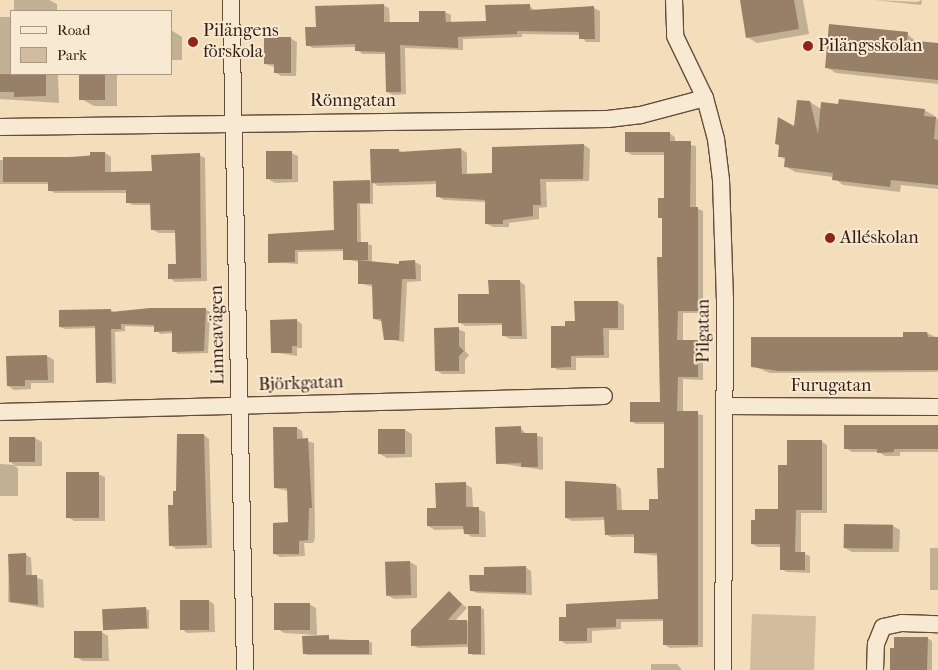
<!DOCTYPE html>
<html>
<head>
<meta charset="utf-8">
<style>
	body { margin:0 }
	#map { position:relative; width:938px; height:670px; overflow:hidden; background:#f3ddba; font-family:"IM FELL French Canon",serif }
	div>[style] { position:absolute }
	.green>* { inset:0; background:#d3bc9d; transform-origin:0 0 }
	.shadow>* { inset:0; background:#0003; transform-origin:0 0 }
	.building>* { inset:0; background:#988068; transform-origin:0 0 }
	.roads { filter:drop-shadow(1px 0 #644c3a) drop-shadow(-1px 0 #644c3a) drop-shadow(0 1px #644c3a) drop-shadow(0 -1px #644c3a) }
	.minor>* { height:16px; margin:-8px; padding:0 8px; transform-origin:8px; border-radius:8px; background:#f7e9d2 }
	.dots>* { width:14px; height:14px; translate:-50% -50%; box-sizing:border-box; border:2px solid #f7e9d2; border-radius:50% }
	span { translate:-50% -50%; white-space:nowrap; text-align:center; line-height:1.15; -webkit-text-stroke:4px #f7e9d2; paint-order:stroke }
	.poi-label { font-size:18px; color:#351c10 }
	.left { translate:0 -50%; text-align:left }
	.street-label { font-size:18px; color:#351c10 }
	.legend { position:absolute; left:10px; top:10px; width:162px; height:65px; box-sizing:border-box; background:#f7e9d2; border:1px solid #a99784; margin:0; padding:6px 9px; list-style:none; font-size:15px; color:#351c10 }
	.legend li { display:flex; align-items:center; gap:10px; height:25px }
	.legend b { width:25px; border:1px solid #a99784 }
</style>
</head>
<body>
<div id="map">
	<div class="green">
		<i style="left:752px;top:614px;width:64px;height:56px;rotate:2deg"></i>
	</div>
	<div class="shadow">
		<i style="clip-path:polygon(14px 0,49px 0,57px 4px,57px 11px,14px 11px)"></i>
		<i style="clip-path:polygon(741px 0,803px 0,809px 34px,757px 43px,747px 37px)"></i>
		<i style="clip-path:polygon(874px 0,917px 2px,922px 0,921px 5px)"></i>
		<i style="clip-path:polygon(383px 5px,389px 8px,390px 23px,421px 23px,420px 12px,445px 12px,451px 15px,451px 23px,487px 23px,529px 5px,535px 11px,594px 8px,600px 11px,600px 42px,586px 42px,580px 35px,522px 34px,522px 37px,463px 39px,463px 50px,405px 48px,406px 94px,393px 95px,387px 92px,386px 54px,362px 54px,356px 47px,313px 48px,307px 45px,317px 28px)"></i>
		<i style="left:81px;top:10px;width:17px;height:1px"></i>
		<i style="clip-path:polygon(0 17px,11px 17px,11px 74px,58px 74px,59px 103px,0 99px)"></i>
		<i style="clip-path:polygon(171px 30px,182px 37px,182px 60px,171px 60px)"></i>
		<i style="clip-path:polygon(907px 34px,917px 42px,938px 44px,938px 84px,836px 73px,826px 67px)"></i>
		<i style="clip-path:polygon(290px 38px,297px 42px,296px 76px,281px 76px,275px 72px,275px 67px,265px 64px)"></i>
		<i style="clip-path:polygon(81px 74px,117px 74px,117px 106px,94px 106px,81px 99px)"></i>
		<i style="clip-path:polygon(810px 102px,821px 109px,924px 110px,935px 116px,938px 120px,938px 189px,901px 185px,900px 192px,843px 185px,833px 177px,795px 172px,785px 166px,786px 160px,779px 156px)"></i>
		<i style="clip-path:polygon(669px 133px,675px 137px,675px 143px,696px 146px,696px 208px,703px 211px,703px 313px,683px 313px,683px 341px,703px 344px,703px 380px,683px 379px,683px 412px,703px 415px,703px 647px,670px 648px,665px 645px,665px 621px,621px 622px,621px 629px,592px 631px,592px 643px,566px 644px,561px 641px,560px 619px,659px 600px,659px 556px,635px 553px,635px 537px,611px 537px,606px 534px,606px 520px,572px 521px,566px 518px,616px 485px,621px 489px,622px 511px,650px 511px,659px 501px,665px 469px,665px 424px,636px 424px,631px 421px,661px 403px,663px 219px,659px 217px,665px 199px,665px 155px,632px 155px,626px 151px)"></i>
		<i style="clip-path:polygon(584px 145px,590px 149px,589px 181px,546px 182px,547px 207px,539px 208px,539px 219px,509px 223px,509px 227px,493px 227px,487px 224px,486px 202px,444px 200px,437px 196px,437px 184px,378px 186px,373px 183px,373px 204px,360px 204px,361px 243px,372px 245px,372px 263px,400px 265px,415px 262px,421px 265px,421px 281px,407px 282px,404px 342px,386px 339px,383px 322px,374px 319px,373px 287px,359px 283px,359px 262px,345px 259px,344px 251px,298px 252px,298px 264px,269px 262px,335px 232px,369px 181px,372px 183px,371px 150px,398px 150px,404px 153px,461px 149px,467px 153px,467px 175px,494px 174px)"></i>
		<i style="clip-path:polygon(105px 153px,111px 157px,111px 173px,153px 172px,199px 155px,205px 158px,207px 281px,175px 282px,170px 278px,177px 265px,177px 233px,159px 233px,153px 230px,152px 205px,133px 205px,127px 202px,127px 193px,55px 193px,49px 190px,49px 184px,0 184px,0 160px,68px 158px)"></i>
		<i style="clip-path:polygon(291px 153px,298px 156px,298px 182px,275px 183px,268px 179px)"></i>
		<i style="clip-path:polygon(519px 281px,525px 285px,527px 339px,510px 339px,504px 336px,503px 325px,465px 326px,459px 322px,490px 295px)"></i>
		<i style="clip-path:polygon(576px 302px,618px 302px,624px 305px,624px 330px,609px 330px,609px 358px,576px 358px,576px 370px,558px 370px,553px 367px,566px 327px,576px 322px)"></i>
		<i style="clip-path:polygon(205px 309px,210px 312px,208px 353px,178px 354px,174px 351px,173px 333px,160px 334px,155px 327px,125px 326px,125px 331px,115px 332px,116px 384px,97px 382px,96px 328px,65px 329px,60px 327px,110px 310px,116px 313px)"></i>
		<i style="clip-path:polygon(296px 320px,302px 324px,302px 348px,297px 348px,297px 356px,272px 352px)"></i>
		<i style="clip-path:polygon(458px 329px,465px 332px,465px 351px,469px 355px,465px 360px,465px 374px,442px 374px,436px 370px)"></i>
		<i style="clip-path:polygon(927px 333px,938px 338px,938px 372px,770px 373px,753px 366px)"></i>
		<i style="clip-path:polygon(47px 356px,54px 360px,54px 383px,31px 383px,31px 389px,14px 390px,8px 386px)"></i>
		<i style="clip-path:polygon(938px 426px,938px 452px,900px 452px,900px 456px,885px 456px,879px 452px,852px 452px,846px 448px)"></i>
		<i style="clip-path:polygon(520px 427px,526px 434px,543px 437px,543px 470px,497px 463px)"></i>
		<i style="clip-path:polygon(297px 428px,302px 431px,303px 440px,314px 443px,315px 538px,313px 543px,304px 543px,305px 556px,280px 557px,275px 554px,289px 524px,288px 491px,275px 488px)"></i>
		<i style="clip-path:polygon(405px 430px,412px 434px,412px 457px,387px 458px,380px 454px)"></i>
		<i style="clip-path:polygon(204px 435px,209px 439px,212px 548px,176px 549px,171px 545px,174px 506px)"></i>
		<i style="clip-path:polygon(35px 438px,42px 442px,42px 466px,14px 466px,18px 468px,18px 496px,0 496px,0 464px,15px 465px,10px 462px)"></i>
		<i style="clip-path:polygon(821px 441px,827px 445px,827px 513px,801px 513px,801px 553px,810px 556px,810px 573px,787px 572px,781px 569px,781px 547px,758px 547px,752px 544px,779px 510px,788px 466px)"></i>
		<i style="clip-path:polygon(98px 474px,105px 477px,105px 521px,74px 521px,68px 517px)"></i>
		<i style="clip-path:polygon(465px 484px,472px 488px,473px 508px,485px 512px,486px 537px,472px 537px,465px 533px,465px 529px,435px 530px,428px 526px,437px 509px)"></i>
		<i style="clip-path:polygon(893px 526px,900px 530px,899px 552px,852px 552px,845px 548px)"></i>
		<i style="left:930px;top:548px;width:8px;height:42px"></i>
		<i style="clip-path:polygon(25px 554px,31px 558px,32px 576px,43px 580px,44px 608px,8px 602px,9px 555px)"></i>
		<i style="clip-path:polygon(410px 562px,417px 566px,417px 598px,394px 599px,387px 595px)"></i>
		<i style="clip-path:polygon(525px 567px,531px 571px,532px 595px,477px 593px,471px 590px,486px 576px)"></i>
		<i style="clip-path:polygon(449px 593px,467px 608px,455px 621px,469px 622px,481px 608px,484px 609px,485px 655px,472px 655px,469px 647px,418px 648px,412px 645px)"></i>
		<i style="clip-path:polygon(209px 601px,214px 604px,215px 632px,187px 633px,182px 629px)"></i>
		<i style="clip-path:polygon(309px 604px,316px 608px,317px 635px,284px 633px,278px 629px)"></i>
		<i style="clip-path:polygon(146px 609px,149px 610px,149px 629px,104px 629px)"></i>
		<i style="clip-path:polygon(101px 632px,108px 636px,109px 661px,83px 661px,76px 657px)"></i>
		<i style="clip-path:polygon(304px 637px,368px 641px,372px 643px,372px 655px,307px 655px,304px 653px)"></i>
		<i style="clip-path:polygon(927px 638px,932px 641px,932px 670px,891px 670px)"></i>
		<i style="clip-path:polygon(651px 664px,677px 664px,682px 670px,651px 670px)"></i>
	</div>
	<div class="building">
		<i style="clip-path:polygon(740px 0,794px 0,799px 29px,746px 38px)"></i>
		<i style="clip-path:polygon(384px 4px,384px 22px,419px 22px,419px 11px,445px 11px,446px 22px,486px 21px,485px 5px,530px 4px,530px 10px,594px 6px,595px 39px,579px 39px,579px 32px,517px 31px,517px 34px,458px 37px,458px 48px,400px 45px,401px 92px,386px 92px,385px 52px,355px 51px,355px 44px,306px 46px,305px 27px,316px 27px,315px 6px)"></i>
		<i style="clip-path:polygon(829px 24px,908px 32px,907px 40px,938px 43px,938px 80px,825px 68px)"></i>
		<i style="clip-path:polygon(264px 37px,291px 37px,291px 73px,274px 73px,274px 64px,264px 64px)"></i>
		<i style="clip-path:polygon(0 74px,46px 74px,46px 96px,14px 97px,14px 92px,0 92px)"></i>
		<i style="left:79px;top:74px;width:26px;height:26px"></i>
		<i style="clip-path:polygon(839px 99px,925px 109px,924px 116px,936px 117px,934px 139px,938px 140px,938px 185px,891px 180px,890px 187px,832px 180px,833px 173px,784px 167px,785px 157px,778px 157px,779px 145px,775px 144px,778px 117px,794px 126px,797px 100px,810px 101px,818px 134px,821px 102px,838px 104px)"></i>
		<i style="clip-path:polygon(625px 132px,670px 132px,670px 141px,691px 141px,690px 207px,698px 207px,698px 311px,678px 311px,677px 340px,698px 340px,698px 377px,678px 377px,677px 411px,698px 411px,698px 645px,663px 645px,663px 619px,616px 619px,616px 627px,587px 628px,587px 641px,559px 641px,559px 617px,566px 617px,566px 604px,658px 599px,657px 553px,634px 553px,634px 534px,605px 535px,604px 517px,565px 518px,565px 481px,616px 484px,617px 510px,649px 510px,649px 499px,658px 499px,657px 468px,664px 468px,664px 422px,630px 422px,630px 402px,660px 402px,657px 257px,662px 257px,662px 218px,658px 218px,658px 198px,664px 198px,664px 152px,625px 152px)"></i>
		<i style="clip-path:polygon(584px 144px,583px 179px,540px 179px,541px 205px,533px 205px,533px 216px,503px 220px,503px 224px,485px 224px,485px 200px,436px 197px,436px 181px,371px 183px,370px 149px,399px 149px,399px 152px,461px 148px,462px 174px,492px 173px,492px 147px)"></i>
		<i style="left:292px;top:151px;width:28px;height:26px;rotate:90deg"></i>
		<i style="clip-path:polygon(90px 152px,105px 152px,105px 172px,152px 171px,151px 155px,200px 153px,201px 278px,168px 279px,168px 264px,176px 264px,175px 230px,151px 230px,150px 203px,126px 203px,126px 190px,48px 191px,48px 182px,3px 182px,3px 157px,68px 157px,90px 156px)"></i>
		<i style="clip-path:polygon(370px 180px,370px 203px,357px 203px,357px 242px,368px 242px,368px 260px,343px 260px,343px 249px,295px 250px,295px 262px,268px 263px,268px 234px,334px 230px,333px 181px)"></i>
		<i style="clip-path:polygon(358px 260px,399px 264px,399px 261px,415px 260px,416px 279px,402px 279px,399px 340px,384px 340px,381px 319px,373px 319px,372px 284px,358px 284px)"></i>
		<i style="clip-path:polygon(488px 280px,520px 280px,522px 336px,502px 336px,502px 323px,458px 323px,458px 294px,489px 294px)"></i>
		<i style="clip-path:polygon(574px 301px,618px 301px,618px 328px,603px 328px,604px 355px,571px 356px,571px 367px,551px 368px,551px 326px,565px 326px,565px 321px,575px 321px)"></i>
		<i style="clip-path:polygon(150px 308px,206px 308px,204px 351px,172px 352px,172px 331px,154px 332px,154px 325px,121px 324px,121px 329px,111px 329px,112px 382px,96px 383px,95px 326px,59px 327px,59px 310px,111px 309px,111px 312px)"></i>
		<i style="clip-path:polygon(297px 319px,297px 346px,292px 346px,292px 353px,271px 353px,270px 320px)"></i>
		<i style="clip-path:polygon(459px 327px,459px 346px,464px 351px,459px 356px,459px 371px,435px 371px,434px 328px)"></i>
		<i style="clip-path:polygon(903px 332px,927px 332px,928px 337px,938px 337px,938px 370px,779px 371px,751px 367px,751px 337px,903px 337px)"></i>
		<i style="clip-path:polygon(47px 355px,48px 380px,25px 380px,25px 386px,7px 386px,6px 356px)"></i>
		<i style="clip-path:polygon(844px 425px,938px 425px,938px 449px,894px 449px,894px 452px,877px 453px,877px 449px,844px 449px)"></i>
		<i style="clip-path:polygon(521px 426px,521px 433px,537px 433px,538px 467px,521px 467px,521px 463px,496px 464px,495px 427px)"></i>
		<i style="clip-path:polygon(273px 427px,297px 427px,297px 439px,308px 438px,312px 508px,309px 508px,308px 540px,299px 541px,299px 554px,273px 554px,273px 523px,288px 522px,287px 488px,274px 488px)"></i>
		<i style="left:378px;top:429px;width:27px;height:25px"></i>
		<i style="clip-path:polygon(177px 434px,204px 434px,207px 545px,169px 546px,168px 505px,173px 505px,173px 491px,176px 491px)"></i>
		<i style="left:9px;top:437px;width:26px;height:25px"></i>
		<i style="clip-path:polygon(787px 440px,822px 440px,822px 510px,796px 510px,795px 552px,805px 552px,805px 570px,780px 570px,780px 544px,751px 544px,751px 520px,755px 520px,755px 509px,778px 509px,778px 465px,787px 465px)"></i>
		<i style="left:66px;top:472px;width:33px;height:46px"></i>
		<i style="clip-path:polygon(466px 482px,466px 507px,479px 507px,479px 534px,464px 534px,463px 526px,427px 526px,427px 508px,436px 508px,435px 483px)"></i>
		<i style="left:844px;top:524px;width:49px;height:24px;rotate:1deg"></i>
		<i style="clip-path:polygon(26px 553px,26px 575px,37px 575px,38px 605px,10px 602px,8px 554px)"></i>
		<i style="left:410px;top:561px;width:34px;height:25px;rotate:88deg"></i>
		<i style="clip-path:polygon(526px 566px,526px 593px,470px 591px,469px 575px,484px 575px,484px 567px)"></i>
		<i style="clip-path:polygon(449px 591px,462px 604px,448px 620px,467px 620px,467px 644px,411px 646px,411px 630px)"></i>
		<i style="left:180px;top:600px;width:29px;height:30px"></i>
		<i style="left:274px;top:603px;width:36px;height:27px"></i>
		<i style="left:468px;top:606px;width:13px;height:48px"></i>
		<i style="left:146px;top:607px;width:21px;height:44px;rotate:87deg"></i>
		<i style="left:74px;top:631px;width:28px;height:27px"></i>
		<i style="clip-path:polygon(329px 635px,329px 640px,369px 640px,369px 654px,303px 654px,302px 636px)"></i>
		<i style="clip-path:polygon(894px 637px,928px 637px,927px 670px,890px 670px,890px 648px,894px 648px)"></i>
	</div>
	<div class="roads">
		<div class="minor">
			<i style="left:231px;top:0;width:670px;rotate:88.8deg"></i>
			<i style="left:674px;top:0;width:36px;rotate:88deg"></i>
			<i style="left:675px;top:36px;width:69px;rotate:64.2deg"></i>
			<i style="left:705px;top:98px;width:42px;rotate:75deg"></i>
			<i style="left:716px;top:139px;width:41px;rotate:83deg"></i>
			<i style="left:721px;top:180px;width:119px;rotate:88.1deg"></i>
			<i style="left:725px;top:299px;width:371px;rotate:90.3deg"></i>
			<i style="left:0;top:127px;width:608px;rotate:-0.75deg"></i>
			<i style="left:608px;top:119px;width:33px;rotate:-7deg"></i>
			<i style="left:641px;top:115px;width:66px;rotate:-14.9deg"></i>
			<i style="left:724px;top:406px;width:214px;rotate:0.3deg"></i>
			<i style="left:0;top:412px;width:604px;rotate:-1.52deg"></i>
			<i style="left:875px;top:670px;width:26px;rotate:-88deg"></i>
			<i style="left:876px;top:644px;width:18px;rotate:-68deg"></i>
			<i style="left:883px;top:627px;width:19px;rotate:-12deg"></i>
			<i style="left:902px;top:623px;width:36px;rotate:2deg"></i>
		</div>
	</div>
	<div class="dots">
		<i style="left:193px;top:42px;background:#8f2418"></i>
		<i style="left:808px;top:46px;background:#8f2418"></i>
		<i style="left:830px;top:238px;background:#8f2418"></i>
	</div>
	<div class="poi-label">
		<span class="left" style="left:203px;top:42px">Pilängens<br>förskola</span>
		<span class="left" style="left:818px;top:46px">Pilängsskolan</span>
		<span class="left" style="left:840px;top:238px">Alléskolan</span>
	</div>
	<div class="street-label">
		<span style="left:353px;top:101px">Rönngatan</span>
		<span style="left:704px;top:331px;rotate:-90deg">Pilgatan</span>
		<span style="left:218px;top:335px;rotate:-91deg">Linneavägen</span>
		<span style="left:301px;top:384px;rotate:-2deg">Björkgatan</span>
		<span style="left:831px;top:386px">Furugatan</span>
	</div>
	<ul class="legend">
	<li><b style="height:6px;background:#f7e9d2"></b>Road</li>
	<li><b style="height:14px;background:#d3bc9d"></b>Park</li>
	</ul>
</div>
</body>
</html>
